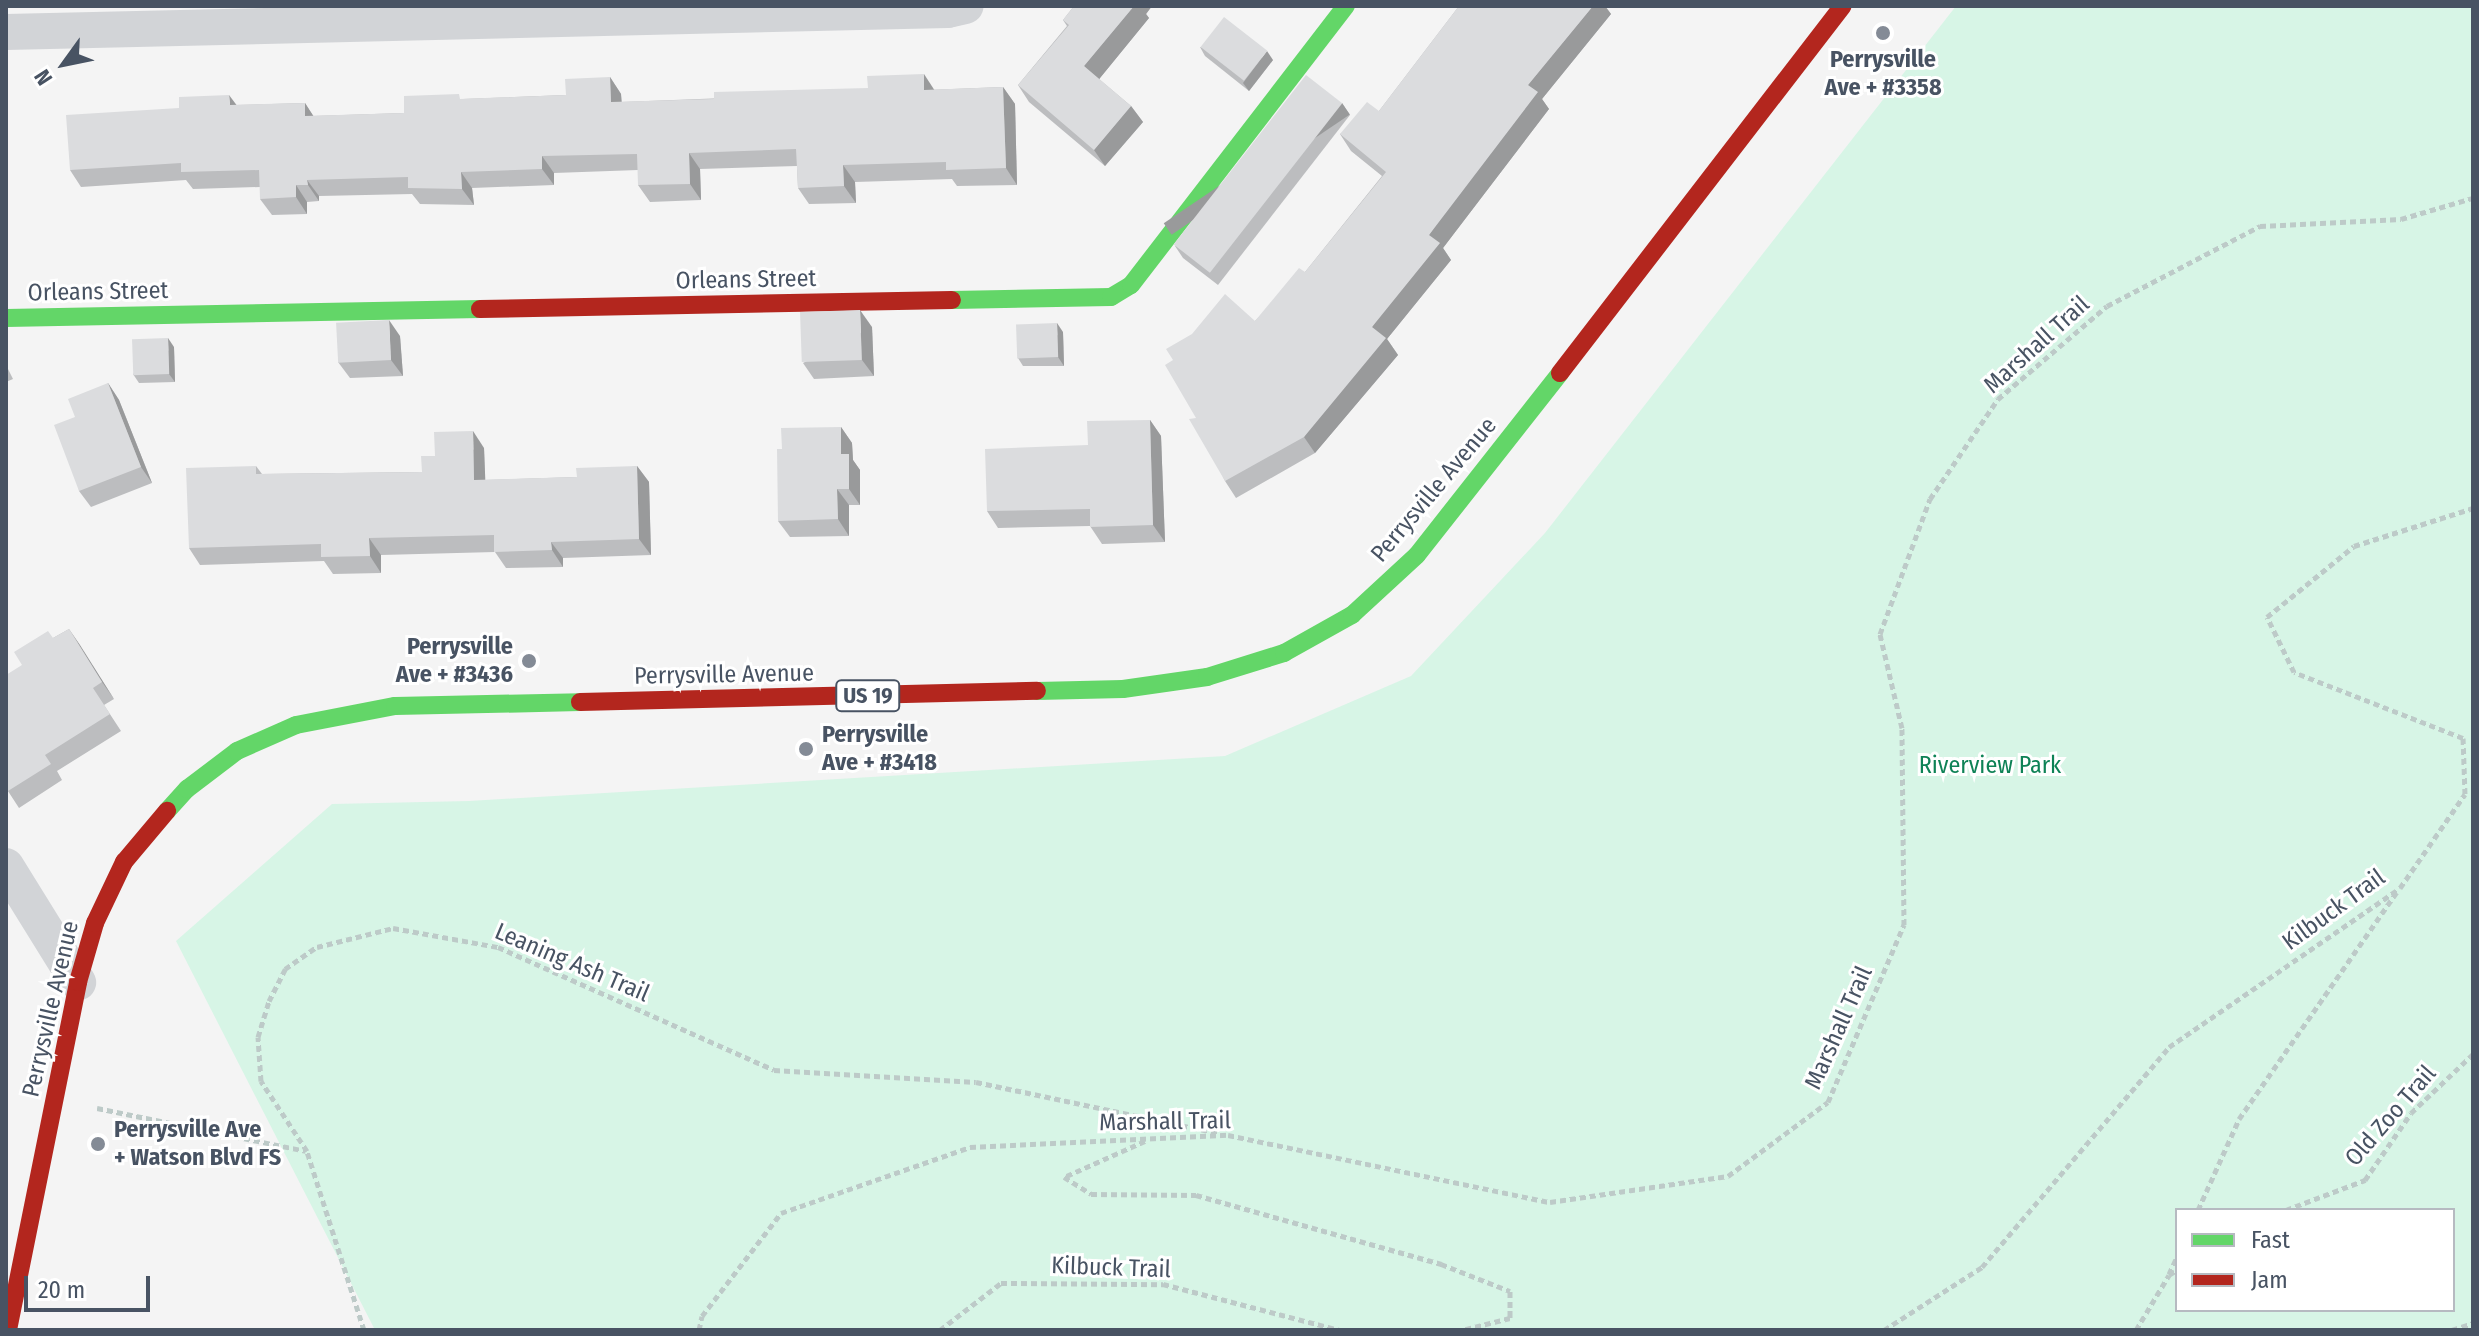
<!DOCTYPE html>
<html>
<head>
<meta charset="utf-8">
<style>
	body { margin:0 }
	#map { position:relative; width:2479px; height:1336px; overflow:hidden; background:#f4f4f4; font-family:"Fira Sans Condensed",sans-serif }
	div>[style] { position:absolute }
	.green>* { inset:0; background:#d7f5e6 }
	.path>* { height:5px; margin-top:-2.5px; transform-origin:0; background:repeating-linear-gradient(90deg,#bdcac8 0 6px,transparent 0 10px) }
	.street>* { height:36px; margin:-18px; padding:0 18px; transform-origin:18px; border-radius:18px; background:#d2d4d7 }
	.fast>* { height:18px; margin:-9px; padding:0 9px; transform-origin:9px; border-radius:9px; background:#63d668 }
	.jam>* { height:18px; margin:-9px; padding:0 9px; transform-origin:9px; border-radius:9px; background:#b3261e }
	.wall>* { inset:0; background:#bcbdbf }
	.shaded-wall>* { inset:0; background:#999a9b; transform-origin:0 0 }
	.building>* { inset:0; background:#dbdcde; transform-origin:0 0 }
	.dots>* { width:22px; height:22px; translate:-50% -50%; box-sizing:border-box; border:4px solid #fff; border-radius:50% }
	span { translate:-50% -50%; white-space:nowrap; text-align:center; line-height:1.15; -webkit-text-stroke:6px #fff; paint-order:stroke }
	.shield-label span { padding:2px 6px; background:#fff; border:2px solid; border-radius:6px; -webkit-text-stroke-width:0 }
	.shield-label { font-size:22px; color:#485363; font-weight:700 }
	.poi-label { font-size:24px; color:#485363; font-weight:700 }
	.right { translate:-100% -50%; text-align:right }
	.left { translate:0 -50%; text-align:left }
	.street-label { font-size:24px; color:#485363 }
	.park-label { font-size:24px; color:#0e8256 }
	.frame { position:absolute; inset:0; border:8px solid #485363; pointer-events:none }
	.legend { position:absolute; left:2175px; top:1208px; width:280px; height:104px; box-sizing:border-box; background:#fff; border:2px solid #b6bac1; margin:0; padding:10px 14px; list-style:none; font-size:24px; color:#485363 }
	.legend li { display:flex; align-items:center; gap:16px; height:40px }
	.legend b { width:40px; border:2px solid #b6bac1 }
	.north { position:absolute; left:24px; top:24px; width:80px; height:80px; -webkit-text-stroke:6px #fff; paint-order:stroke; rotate:237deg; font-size:22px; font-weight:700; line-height:32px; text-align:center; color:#485363 }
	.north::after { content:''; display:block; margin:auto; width:28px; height:36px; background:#485363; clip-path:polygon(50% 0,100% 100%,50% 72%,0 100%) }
	.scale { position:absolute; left:24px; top:1276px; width:126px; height:36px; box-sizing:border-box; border:4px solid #485363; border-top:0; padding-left:10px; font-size:24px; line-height:28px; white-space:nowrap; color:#485363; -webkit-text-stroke:6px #fff; paint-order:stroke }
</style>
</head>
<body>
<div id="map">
	<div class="green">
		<i style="clip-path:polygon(evenodd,1956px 6px,2473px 6px,2473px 1330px,375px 1330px,176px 941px,332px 804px,469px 801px,1225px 756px,1411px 676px,1545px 533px,1956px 6px,2177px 1210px,2453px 1210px,2453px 1310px,2177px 1310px,2177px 1210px)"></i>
	</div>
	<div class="path">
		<i style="left:97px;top:1108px;width:213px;rotate:11.6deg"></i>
		<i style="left:1145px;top:1141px;width:89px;rotate:156deg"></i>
		<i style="left:1064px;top:1177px;width:32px;rotate:32deg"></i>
		<i style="left:1091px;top:1194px;width:105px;rotate:0.5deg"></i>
		<i style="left:1196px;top:1195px;width:255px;rotate:15.7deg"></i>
		<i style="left:1441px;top:1264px;width:74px;rotate:21.4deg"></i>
		<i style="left:1510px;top:1291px;width:27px;rotate:90deg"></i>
		<i style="left:1510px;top:1318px;width:49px;rotate:166deg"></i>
		<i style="left:2198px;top:1210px;width:100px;rotate:-65.7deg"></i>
		<i style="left:2239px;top:1119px;width:277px;rotate:-55.2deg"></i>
		<i style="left:2286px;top:1210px;width:85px;rotate:-20.8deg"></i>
		<i style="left:2365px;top:1180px;width:81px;rotate:-55.5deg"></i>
		<i style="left:2411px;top:1113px;width:86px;rotate:-43.6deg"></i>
		<i style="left:2169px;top:1274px;width:19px;rotate:-65deg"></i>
		<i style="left:364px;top:1330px;width:188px;rotate:-107.7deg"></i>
		<i style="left:307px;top:1151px;width:84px;rotate:-123.3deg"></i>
		<i style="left:261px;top:1081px;width:44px;rotate:-93.9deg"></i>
		<i style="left:258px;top:1037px;width:38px;rotate:-73deg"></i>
		<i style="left:269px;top:1001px;width:36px;rotate:-63deg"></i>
		<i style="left:285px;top:969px;width:39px;rotate:-35deg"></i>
		<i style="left:317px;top:947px;width:78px;rotate:-14deg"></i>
		<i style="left:393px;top:928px;width:107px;rotate:10.3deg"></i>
		<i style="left:498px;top:947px;width:302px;rotate:24deg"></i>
		<i style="left:774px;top:1070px;width:202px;rotate:3.4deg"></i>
		<i style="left:976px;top:1082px;width:248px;rotate:11.9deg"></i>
		<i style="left:699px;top:1330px;width:14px;rotate:-78deg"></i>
		<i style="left:702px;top:1316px;width:130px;rotate:-52.5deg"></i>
		<i style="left:781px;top:1213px;width:200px;rotate:-19.2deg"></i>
		<i style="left:970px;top:1147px;width:258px;rotate:-2.7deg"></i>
		<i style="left:1228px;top:1135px;width:329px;rotate:11.8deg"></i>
		<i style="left:1550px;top:1202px;width:180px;rotate:-8.3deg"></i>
		<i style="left:1728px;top:1176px;width:124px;rotate:-36.5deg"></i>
		<i style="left:1828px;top:1102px;width:193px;rotate:-66.8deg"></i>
		<i style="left:1904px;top:925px;width:197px;rotate:-90.6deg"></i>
		<i style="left:1902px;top:728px;width:97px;rotate:-103.2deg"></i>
		<i style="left:1880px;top:634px;width:144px;rotate:-69.7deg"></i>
		<i style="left:1930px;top:499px;width:121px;rotate:-55.8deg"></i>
		<i style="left:1998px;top:399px;width:143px;rotate:-40.5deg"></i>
		<i style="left:2107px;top:306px;width:173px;rotate:-27.6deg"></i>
		<i style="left:2260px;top:226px;width:141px;rotate:-2.8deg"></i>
		<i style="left:2401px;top:219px;width:75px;rotate:-16.3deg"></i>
		<i style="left:940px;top:1330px;width:77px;rotate:-37.6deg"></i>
		<i style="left:1001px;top:1283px;width:162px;rotate:0.4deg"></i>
		<i style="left:1163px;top:1284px;width:183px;rotate:14.6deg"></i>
		<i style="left:1884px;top:1330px;width:117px;rotate:-32.7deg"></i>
		<i style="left:1982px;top:1267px;width:289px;rotate:-49.6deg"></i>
		<i style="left:2169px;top:1047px;width:280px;rotate:-34.5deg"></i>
		<i style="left:2400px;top:888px;width:114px;rotate:-55.3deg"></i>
		<i style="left:2465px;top:794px;width:56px;rotate:-92deg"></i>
		<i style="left:2463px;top:738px;width:181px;rotate:-158.7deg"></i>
		<i style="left:2294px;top:672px;width:61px;rotate:-116.1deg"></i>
		<i style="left:2267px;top:617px;width:112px;rotate:-39.2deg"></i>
		<i style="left:2354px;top:546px;width:125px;rotate:-17.7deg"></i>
		<i style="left:2136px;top:1330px;width:64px;rotate:-59deg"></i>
		<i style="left:2169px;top:1275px;width:9px;rotate:-32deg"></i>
		<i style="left:2452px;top:1330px;width:22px;rotate:-18deg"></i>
	</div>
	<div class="street">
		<i style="left:6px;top:32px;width:942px;rotate:-1.34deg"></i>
		<i style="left:948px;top:10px;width:18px;rotate:-13deg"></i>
		<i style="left:6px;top:866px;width:137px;rotate:58.2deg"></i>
	</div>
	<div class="fast">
		<i style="left:952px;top:300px;width:159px;rotate:-1.1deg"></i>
		<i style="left:1111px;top:297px;width:23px;rotate:-31deg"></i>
		<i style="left:1131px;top:285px;width:352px;rotate:-52.4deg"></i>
		<i style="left:6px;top:318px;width:474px;rotate:-1.1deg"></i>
		<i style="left:1037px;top:691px;width:86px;rotate:-1.3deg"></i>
		<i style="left:1123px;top:689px;width:85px;rotate:-8.1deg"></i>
		<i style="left:1207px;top:677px;width:81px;rotate:-17.3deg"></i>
		<i style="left:1284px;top:653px;width:78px;rotate:-29.2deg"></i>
		<i style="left:1352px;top:615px;width:88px;rotate:-42.7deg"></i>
		<i style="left:1417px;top:555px;width:231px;rotate:-51.8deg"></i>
		<i style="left:167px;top:811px;width:30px;rotate:-48deg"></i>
		<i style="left:187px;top:789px;width:63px;rotate:-37.2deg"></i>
		<i style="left:237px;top:751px;width:64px;rotate:-23.8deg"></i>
		<i style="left:296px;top:725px;width:101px;rotate:-10.9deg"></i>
		<i style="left:395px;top:706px;width:185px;rotate:-1.2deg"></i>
	</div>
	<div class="jam">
		<i style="left:480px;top:309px;width:472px;rotate:-1.1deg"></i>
		<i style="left:1560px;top:373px;width:463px;rotate:-52.4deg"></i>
		<i style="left:580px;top:702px;width:457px;rotate:-1.4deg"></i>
		<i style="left:8px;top:1330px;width:355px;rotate:-78.6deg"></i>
		<i style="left:78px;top:982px;width:61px;rotate:-73.9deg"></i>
		<i style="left:95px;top:923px;width:68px;rotate:-64.6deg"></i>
		<i style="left:124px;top:862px;width:67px;rotate:-49.9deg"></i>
	</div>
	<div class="wall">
		<i style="clip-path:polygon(1074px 6px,1152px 6px,1146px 14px,1149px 18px,1099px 79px,1131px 106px,1143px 122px,1105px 166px,1029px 102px,1018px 85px,1067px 26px,1063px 20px)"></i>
		<i style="clip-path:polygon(1459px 6px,1605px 6px,1611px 14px,1542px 99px,1549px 109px,1443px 248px,1451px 260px,1387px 339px,1398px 355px,1315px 453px,1236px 498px,1225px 481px,1196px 418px,1255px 321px,1305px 272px,1382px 176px,1351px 151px,1340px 134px,1379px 111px)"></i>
		<i style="clip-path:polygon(1200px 47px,1273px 60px,1249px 91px,1205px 56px)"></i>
		<i style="clip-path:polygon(610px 77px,621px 94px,622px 102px,1003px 87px,1015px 104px,1017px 185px,957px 186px,952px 179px,855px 182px,856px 203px,809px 204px,798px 188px,797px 166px,700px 169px,701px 200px,650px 202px,638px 185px,638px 170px,554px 173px,554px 185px,472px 188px,474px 205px,420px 204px,412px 194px,319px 196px,319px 201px,307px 202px,307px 214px,272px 215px,260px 199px,260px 187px,193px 189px,186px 180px,81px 187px,70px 170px,237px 105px,305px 103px,313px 116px,404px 113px,463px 99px,566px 95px)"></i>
		<i style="clip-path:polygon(1342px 103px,1350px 115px,1218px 285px,1183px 258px,1175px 246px)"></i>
		<i style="clip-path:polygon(872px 327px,874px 376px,814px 379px,803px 363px)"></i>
		<i style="clip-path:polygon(1063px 332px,1064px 366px,1023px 366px,1018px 358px)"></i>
		<i style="clip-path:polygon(400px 336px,403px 376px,350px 378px,338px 362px)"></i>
		<i style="clip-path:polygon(174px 347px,175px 382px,139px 383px,133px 374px)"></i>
		<i style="clip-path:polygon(6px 365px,13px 379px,6px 382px)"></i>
		<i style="clip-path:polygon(108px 383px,119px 400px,152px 483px,91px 507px,79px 491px,75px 417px)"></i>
		<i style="clip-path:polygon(1150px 420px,1161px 436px,1165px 542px,1102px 544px,1090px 526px,998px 528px,987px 511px,1088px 445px)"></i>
		<i style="clip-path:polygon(841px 427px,852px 443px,853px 460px,860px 470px,860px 505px,849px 505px,849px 536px,790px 537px,778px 521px,782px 449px)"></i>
		<i style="clip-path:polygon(484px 448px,485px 480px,577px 477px,637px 466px,649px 482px,651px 555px,563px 558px,563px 567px,506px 568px,495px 552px,381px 555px,381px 573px,333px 574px,324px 561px,200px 565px,189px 548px,256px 466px,262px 474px,422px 472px,435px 456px)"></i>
		<i style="clip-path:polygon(69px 629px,114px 699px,104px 705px,121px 731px,57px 771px,62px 780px,19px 808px,6px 788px,22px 665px,53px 638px)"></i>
	</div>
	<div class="shaded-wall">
		<i style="clip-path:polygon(1134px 6px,1152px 6px,1146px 14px,1149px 18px,1096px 83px,1084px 66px)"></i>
		<i style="clip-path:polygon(1593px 6px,1605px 6px,1611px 14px,1542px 99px,1549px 109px,1443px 248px,1451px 260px,1387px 339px,1398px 355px,1315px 453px,1304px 437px,1429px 235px,1528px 85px)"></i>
		<i style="clip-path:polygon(1267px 51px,1273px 60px,1249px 91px,1243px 83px)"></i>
		<i style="clip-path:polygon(924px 74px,935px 91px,924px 90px)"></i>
		<i style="clip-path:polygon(610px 77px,621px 94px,622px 119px,611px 102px)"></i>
		<i style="clip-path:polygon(1003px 87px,1015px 104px,1017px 185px,1006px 168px)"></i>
		<i style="clip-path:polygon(229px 95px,241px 111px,230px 105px)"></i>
		<i style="clip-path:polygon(305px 103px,316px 120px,305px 116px)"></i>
		<i style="left:1342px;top:103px;width:14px;height:215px;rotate:56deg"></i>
		<i style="clip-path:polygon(1131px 106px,1143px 122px,1105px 166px,1094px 150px)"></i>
		<i style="clip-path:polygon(689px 153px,700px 169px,701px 200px,690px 184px)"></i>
		<i style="clip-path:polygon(542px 156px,554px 173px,554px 185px,542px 169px)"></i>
		<i style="clip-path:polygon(843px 165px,855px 182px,856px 203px,844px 186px)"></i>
		<i style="clip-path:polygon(461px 172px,472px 188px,474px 205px,462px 189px)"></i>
		<i style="clip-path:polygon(307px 180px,319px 196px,319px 201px,308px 185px)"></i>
		<i style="clip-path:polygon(296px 185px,307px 202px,307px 214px,296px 197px)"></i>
		<i style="clip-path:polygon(860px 310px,872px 327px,874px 376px,862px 360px)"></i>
		<i style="clip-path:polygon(389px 320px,400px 336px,403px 376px,391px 360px)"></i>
		<i style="clip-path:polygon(1057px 323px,1063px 332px,1064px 366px,1058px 357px)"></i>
		<i style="clip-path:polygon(168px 338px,174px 347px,175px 382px,169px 374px)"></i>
		<i style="clip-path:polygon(108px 383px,119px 400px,152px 483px,141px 467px)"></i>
		<i style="clip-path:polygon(1150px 420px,1161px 436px,1165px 542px,1153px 525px)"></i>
		<i style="clip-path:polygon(841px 427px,852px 443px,853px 460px,860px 470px,860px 505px,849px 489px,841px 454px)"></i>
		<i style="clip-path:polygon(473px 431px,484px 448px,486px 497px,474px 480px)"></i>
		<i style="clip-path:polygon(637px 466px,649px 482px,651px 555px,639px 539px)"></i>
		<i style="clip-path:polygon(837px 489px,849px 505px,849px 536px,838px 519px)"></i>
		<i style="clip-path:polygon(369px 538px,381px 555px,381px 573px,370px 556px)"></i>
		<i style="clip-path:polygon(551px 542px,563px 558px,563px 567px,552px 550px)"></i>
		<i style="clip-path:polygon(69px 629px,80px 645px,114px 699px,102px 682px)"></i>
	</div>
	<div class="building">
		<i style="clip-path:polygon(1074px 6px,1134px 6px,1084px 66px,1131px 106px,1094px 150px,1018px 85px,1069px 25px,1063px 20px)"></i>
		<i style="clip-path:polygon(1459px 6px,1593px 6px,1528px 85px,1538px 92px,1429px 235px,1440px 243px,1372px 327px,1386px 338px,1304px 437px,1225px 481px,1189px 419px,1196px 418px,1165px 365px,1173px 360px,1166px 349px,1192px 334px,1225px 294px,1255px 321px,1299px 268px,1305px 272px,1386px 172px,1340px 134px,1367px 102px,1379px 111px)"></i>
		<i style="left:1224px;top:17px;width:55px;height:38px;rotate:38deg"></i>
		<i style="clip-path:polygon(924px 74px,924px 90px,1003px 87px,1006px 168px,946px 170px,946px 162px,843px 165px,844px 186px,798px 188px,796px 149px,689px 153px,690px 184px,638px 185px,637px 154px,542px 156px,542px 169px,461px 172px,462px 189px,408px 188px,408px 177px,307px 180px,308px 185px,296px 185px,296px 197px,260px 199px,259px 170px,181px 172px,181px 163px,70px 170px,66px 115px,179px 108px,179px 97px,229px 95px,230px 105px,305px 103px,305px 116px,404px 113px,404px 96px,459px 94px,460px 99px,566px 95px,565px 79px,610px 77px,611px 102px,714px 99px,714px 92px,868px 88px,867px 76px)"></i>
		<i style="left:1306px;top:75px;width:46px;height:215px;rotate:38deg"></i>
		<i style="left:860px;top:310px;width:50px;height:60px;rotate:88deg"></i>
		<i style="left:389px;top:320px;width:40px;height:53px;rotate:87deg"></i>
		<i style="left:1057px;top:323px;width:34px;height:41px;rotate:88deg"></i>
		<i style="left:168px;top:338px;width:36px;height:36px;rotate:88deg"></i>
		<i style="clip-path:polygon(108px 383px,141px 467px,79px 491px,54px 425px,75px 417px,68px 399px)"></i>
		<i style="clip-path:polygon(1150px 420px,1153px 525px,1090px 527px,1090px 509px,987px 511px,985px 449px,1088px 445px,1087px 421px)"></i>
		<i style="clip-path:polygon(841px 427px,841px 454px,849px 454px,849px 489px,837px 489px,838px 519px,778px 521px,777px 449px,782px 449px,781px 428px)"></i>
		<i style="clip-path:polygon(473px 431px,474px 480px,577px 477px,576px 468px,637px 466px,639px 539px,551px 542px,552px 550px,494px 552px,494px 535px,369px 538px,370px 556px,321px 557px,321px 544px,189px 548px,186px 468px,256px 466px,256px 474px,422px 472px,421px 456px,435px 456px,434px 432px)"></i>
		<i style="clip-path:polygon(69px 629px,102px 682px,93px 688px,110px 714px,45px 755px,51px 764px,8px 791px,6px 788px,6px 675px,22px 665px,14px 652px,48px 631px,53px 638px)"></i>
	</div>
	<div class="dots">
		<i style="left:1883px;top:33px;background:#848b96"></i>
		<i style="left:529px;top:661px;background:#848b96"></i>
		<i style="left:806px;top:749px;background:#848b96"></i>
		<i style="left:98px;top:1144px;background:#848b96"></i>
	</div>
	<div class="shield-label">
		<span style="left:868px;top:696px">US 19</span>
	</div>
	<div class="poi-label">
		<span style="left:1883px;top:74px">Perrysville<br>Ave + #3358</span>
		<span class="right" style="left:513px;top:661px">Perrysville<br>Ave + #3436</span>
		<span class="left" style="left:822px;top:749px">Perrysville<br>Ave + #3418</span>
		<span class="left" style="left:114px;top:1144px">Perrysville Ave<br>+ Watson Blvd FS</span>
	</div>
	<div class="street-label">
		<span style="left:746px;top:280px;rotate:-1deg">Orleans Street</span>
		<span style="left:98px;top:292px;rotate:-1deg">Orleans Street</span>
		<span style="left:2037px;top:345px;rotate:-42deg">Marshall Trail</span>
		<span style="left:1434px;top:490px;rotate:-50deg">Perrysville Avenue</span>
		<span style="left:724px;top:675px;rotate:-1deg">Perrysville Avenue</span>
		<span style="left:2334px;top:910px;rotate:-36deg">Kilbuck Trail</span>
		<span style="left:572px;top:963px;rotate:23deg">Leaning Ash Trail</span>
		<span style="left:51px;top:1009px;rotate:-77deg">Perrysville Avenue</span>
		<span style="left:1839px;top:1028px;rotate:-66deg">Marshall Trail</span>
		<span style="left:2391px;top:1116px;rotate:-49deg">Old Zoo Trail</span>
		<span style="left:1165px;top:1122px;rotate:-1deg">Marshall Trail</span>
		<span style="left:1111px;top:1268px;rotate:2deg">Kilbuck Trail</span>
	</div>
	<div class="park-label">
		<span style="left:1990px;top:766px">Riverview Park</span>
	</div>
	<div class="frame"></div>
	<ul class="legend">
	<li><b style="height:10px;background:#63d668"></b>Fast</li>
	<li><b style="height:10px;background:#b3261e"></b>Jam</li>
	</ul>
	<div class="north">N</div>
	<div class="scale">20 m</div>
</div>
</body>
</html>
